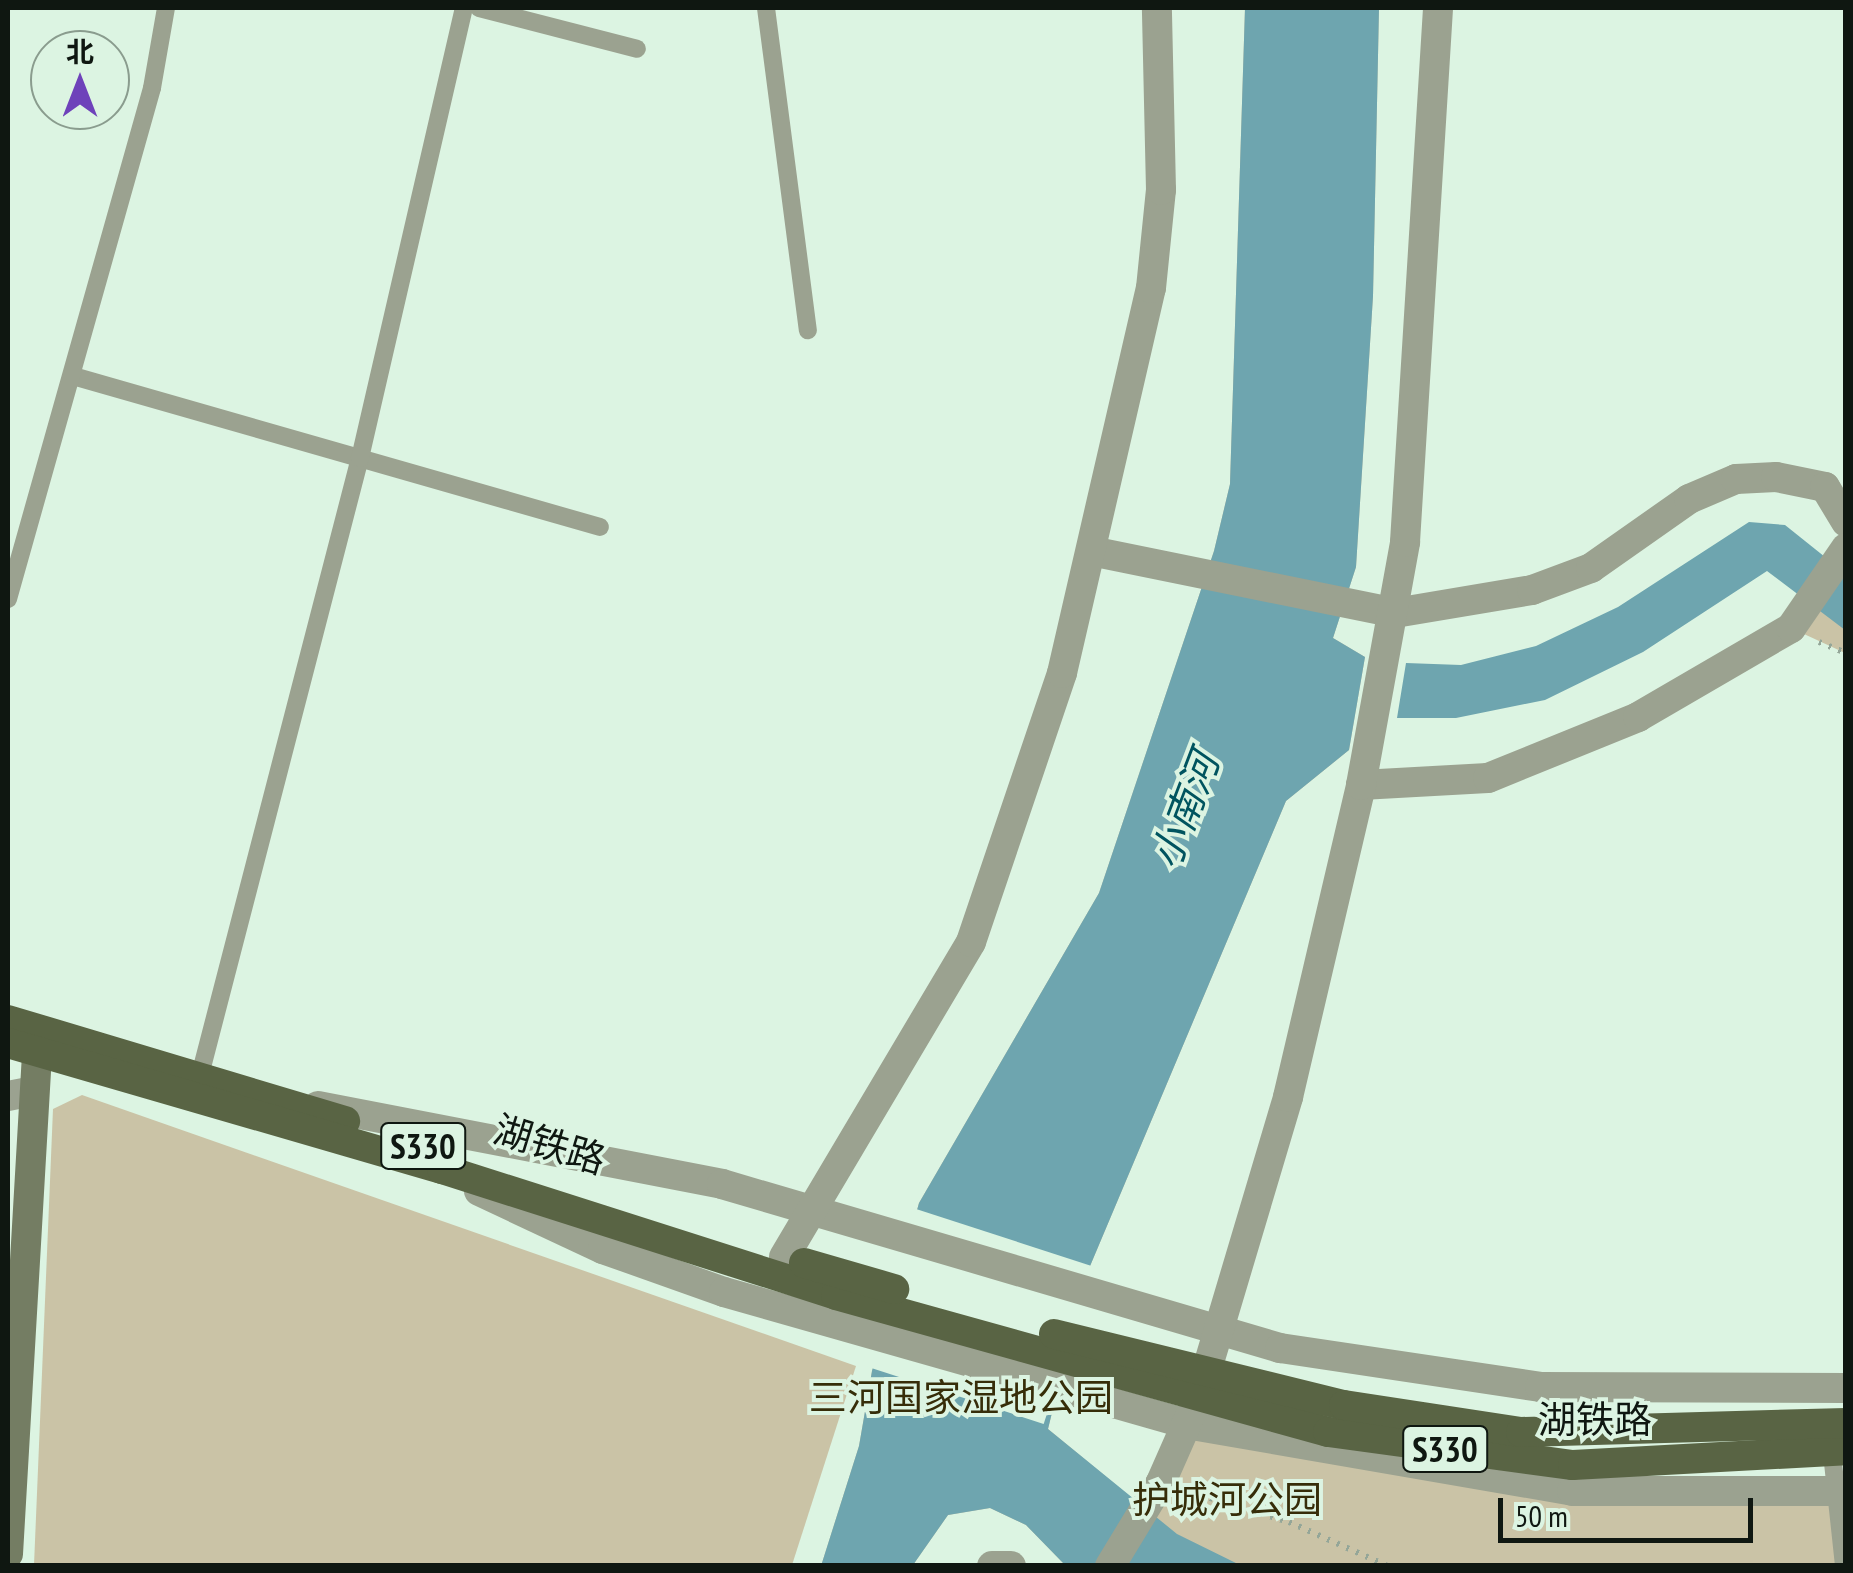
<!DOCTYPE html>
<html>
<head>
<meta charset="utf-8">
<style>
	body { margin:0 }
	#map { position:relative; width:1853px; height:1573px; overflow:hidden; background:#dcf4e2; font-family:"PT Sans Narrow","Noto Sans SC",sans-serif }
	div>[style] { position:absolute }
	.green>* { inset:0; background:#cac3a6 }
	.water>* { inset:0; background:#6ea5af }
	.pier>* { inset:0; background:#dcf4e2; transform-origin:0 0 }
	.path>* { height:6px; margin-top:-3px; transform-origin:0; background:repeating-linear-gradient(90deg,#94a698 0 2.5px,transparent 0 10.5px) }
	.lane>* { height:18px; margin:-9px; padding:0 9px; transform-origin:9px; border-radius:9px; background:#9ba290 }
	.street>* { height:30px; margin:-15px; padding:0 15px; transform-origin:15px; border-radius:15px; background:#9ba290 }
	.secondary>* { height:30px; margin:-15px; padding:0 15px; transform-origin:15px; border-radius:15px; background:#747d63 }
	.primary>* { height:30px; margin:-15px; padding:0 15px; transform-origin:15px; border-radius:15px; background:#596444 }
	span { translate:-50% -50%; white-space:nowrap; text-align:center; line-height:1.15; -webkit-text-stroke:8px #dcf4e2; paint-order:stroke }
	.shield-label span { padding:2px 8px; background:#dcf4e2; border:2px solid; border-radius:8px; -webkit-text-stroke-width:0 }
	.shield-label { font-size:35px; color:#0f1711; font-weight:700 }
	.street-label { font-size:38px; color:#0f1711 }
	.park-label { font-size:38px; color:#362d09 }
	.water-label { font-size:40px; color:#00545f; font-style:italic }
	.frame { position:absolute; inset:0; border:10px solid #0f1711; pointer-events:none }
	.north { position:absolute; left:30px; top:30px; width:100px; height:100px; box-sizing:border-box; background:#dcf4e2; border:2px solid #8a9c8e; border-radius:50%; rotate:0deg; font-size:28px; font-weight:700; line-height:40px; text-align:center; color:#0f1711 }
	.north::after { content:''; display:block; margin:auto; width:35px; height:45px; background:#6e42ba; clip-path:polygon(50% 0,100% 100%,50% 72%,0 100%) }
	.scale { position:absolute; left:1498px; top:1498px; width:255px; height:45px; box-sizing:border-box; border:5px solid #0f1711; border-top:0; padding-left:12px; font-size:30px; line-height:35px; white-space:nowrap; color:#0f1711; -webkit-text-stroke:8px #dcf4e2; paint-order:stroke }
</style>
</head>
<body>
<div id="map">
	<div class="green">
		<i style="clip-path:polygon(1245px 8px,1379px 8px,1373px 296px,1356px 567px,1333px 638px,1365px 657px,1349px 750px,1286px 801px,1085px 1278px,1048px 1429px,1144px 1508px,1186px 1424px,1572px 1491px,1836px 1492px,1845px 1565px,1065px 1565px,1026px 1525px,990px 1508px,948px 1515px,913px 1565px,821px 1566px,859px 1446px,872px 1371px,919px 1203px,1099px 893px,1214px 551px,1230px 484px)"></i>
		<i style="clip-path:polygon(1845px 548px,1845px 653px,1791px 628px)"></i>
		<i style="clip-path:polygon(82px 1095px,856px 1366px,792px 1565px,34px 1565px,53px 1109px)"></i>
	</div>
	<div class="water">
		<i style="clip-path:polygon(1245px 8px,1379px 8px,1373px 296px,1356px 567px,1333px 638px,1365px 657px,1349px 750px,1286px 801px,1085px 1278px,1048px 1429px,1177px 1534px,1240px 1565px,1065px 1565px,1026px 1525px,990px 1508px,948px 1515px,913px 1565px,821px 1566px,859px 1446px,872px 1371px,919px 1203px,1099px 893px,1214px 551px,1230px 484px)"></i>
		<i style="clip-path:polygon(1749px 522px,1785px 525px,1840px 569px,1845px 563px,1845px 630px,1767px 571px,1643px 652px,1545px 700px,1456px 718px,1397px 718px,1406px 663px,1461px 665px,1536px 646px,1618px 607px)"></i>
	</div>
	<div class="pier">
		<i style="left:913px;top:1208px;width:191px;height:165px;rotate:18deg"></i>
	</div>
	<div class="path">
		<i style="left:1819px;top:642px;width:29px;rotate:22deg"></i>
		<i style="left:1190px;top:1492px;width:103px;rotate:16.9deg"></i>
		<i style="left:1289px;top:1522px;width:108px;rotate:24deg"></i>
	</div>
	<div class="lane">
		<i style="left:479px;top:8px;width:163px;rotate:14.5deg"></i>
		<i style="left:766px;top:8px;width:325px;rotate:82.6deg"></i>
		<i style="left:73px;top:376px;width:548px;rotate:15.99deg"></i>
		<i style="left:8px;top:599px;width:531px;rotate:-74.26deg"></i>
		<i style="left:152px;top:88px;width:81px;rotate:-80.1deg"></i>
		<i style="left:199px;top:1079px;width:642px;rotate:-75.47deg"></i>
		<i style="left:360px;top:458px;width:462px;rotate:-77deg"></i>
		<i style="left:1831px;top:1444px;width:123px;rotate:83.9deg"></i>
	</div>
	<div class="street">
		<i style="left:1091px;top:551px;width:310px;rotate:11.5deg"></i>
		<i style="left:1395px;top:613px;width:139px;rotate:-9.5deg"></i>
		<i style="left:1532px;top:590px;width:63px;rotate:-20.4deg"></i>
		<i style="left:1591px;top:568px;width:120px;rotate:-35.1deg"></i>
		<i style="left:1689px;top:499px;width:51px;rotate:-23.1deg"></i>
		<i style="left:1736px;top:479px;width:40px;rotate:-2.9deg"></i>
		<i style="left:1776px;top:477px;width:50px;rotate:11.5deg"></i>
		<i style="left:1825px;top:487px;width:41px;rotate:59deg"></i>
		<i style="left:1361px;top:785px;width:127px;rotate:-3.2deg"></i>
		<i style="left:1488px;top:778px;width:162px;rotate:-22.1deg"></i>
		<i style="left:1638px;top:717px;width:177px;rotate:-30.2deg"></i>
		<i style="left:1791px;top:628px;width:97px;rotate:-55.5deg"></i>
		<i style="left:8px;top:1096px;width:26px;rotate:-11deg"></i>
		<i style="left:318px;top:1106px;width:411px;rotate:10.9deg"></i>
		<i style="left:722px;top:1184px;width:582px;rotate:16.38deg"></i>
		<i style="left:1280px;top:1348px;width:263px;rotate:8.5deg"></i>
		<i style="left:1540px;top:1387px;width:306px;rotate:0.2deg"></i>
		<i style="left:479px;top:1191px;width:137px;rotate:25.1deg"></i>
		<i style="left:603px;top:1249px;width:128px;rotate:19.6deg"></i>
		<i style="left:724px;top:1292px;width:480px;rotate:15.9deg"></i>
		<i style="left:1186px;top:1424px;width:392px;rotate:9.8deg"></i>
		<i style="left:1572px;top:1491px;width:274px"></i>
		<i style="left:784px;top:1257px;width:366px;rotate:-59.3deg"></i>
		<i style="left:971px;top:942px;width:284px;rotate:-71.3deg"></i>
		<i style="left:1062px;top:673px;width:395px;rotate:-77deg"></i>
		<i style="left:1151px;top:288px;width:99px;rotate:-84.2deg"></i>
		<i style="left:1161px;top:190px;width:182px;rotate:-91.3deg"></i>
		<i style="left:992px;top:1566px;width:19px"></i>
		<i style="left:1110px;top:1566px;width:98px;rotate:-58.7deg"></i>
		<i style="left:1161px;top:1482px;width:94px;rotate:-66.2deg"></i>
		<i style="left:1199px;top:1396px;width:312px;rotate:-73.4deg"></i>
		<i style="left:1288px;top:1097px;width:320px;rotate:-76.8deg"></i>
		<i style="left:1361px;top:785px;width:247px;rotate:-79.7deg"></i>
		<i style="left:1405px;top:542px;width:535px;rotate:-86.46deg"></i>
	</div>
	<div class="secondary">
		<i style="left:8px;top:1554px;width:501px;rotate:-86.68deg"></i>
	</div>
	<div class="primary">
		<i style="left:8px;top:1020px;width:352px;rotate:16.7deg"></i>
		<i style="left:8px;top:1043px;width:452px;rotate:16.2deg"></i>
		<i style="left:442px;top:1169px;width:414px;rotate:17.7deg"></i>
		<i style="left:836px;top:1295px;width:511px;rotate:15.56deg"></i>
		<i style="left:1328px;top:1432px;width:247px;rotate:7.7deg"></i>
		<i style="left:1573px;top:1465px;width:273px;rotate:-3.1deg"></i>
		<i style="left:804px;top:1263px;width:94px;rotate:16.1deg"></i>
		<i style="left:1054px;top:1334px;width:299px;rotate:13.8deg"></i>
		<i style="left:1344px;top:1405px;width:179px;rotate:8.7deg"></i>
		<i style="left:1521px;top:1432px;width:325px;rotate:-1.6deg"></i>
	</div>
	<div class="shield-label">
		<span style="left:423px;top:1146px">S330</span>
		<span style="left:1445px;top:1449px">S330</span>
	</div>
	<div class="street-label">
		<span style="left:550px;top:1144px;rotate:17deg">湖铁路</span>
		<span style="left:1595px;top:1419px">湖铁路</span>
	</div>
	<div class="park-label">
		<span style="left:961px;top:1397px">三河国家湿地公园</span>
		<span style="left:1227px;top:1499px">护城河公园</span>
	</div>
	<div class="water-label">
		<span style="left:1184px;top:810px;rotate:-69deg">小南河</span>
	</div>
	<div class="frame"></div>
	<div class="north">北</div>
	<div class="scale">50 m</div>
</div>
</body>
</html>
